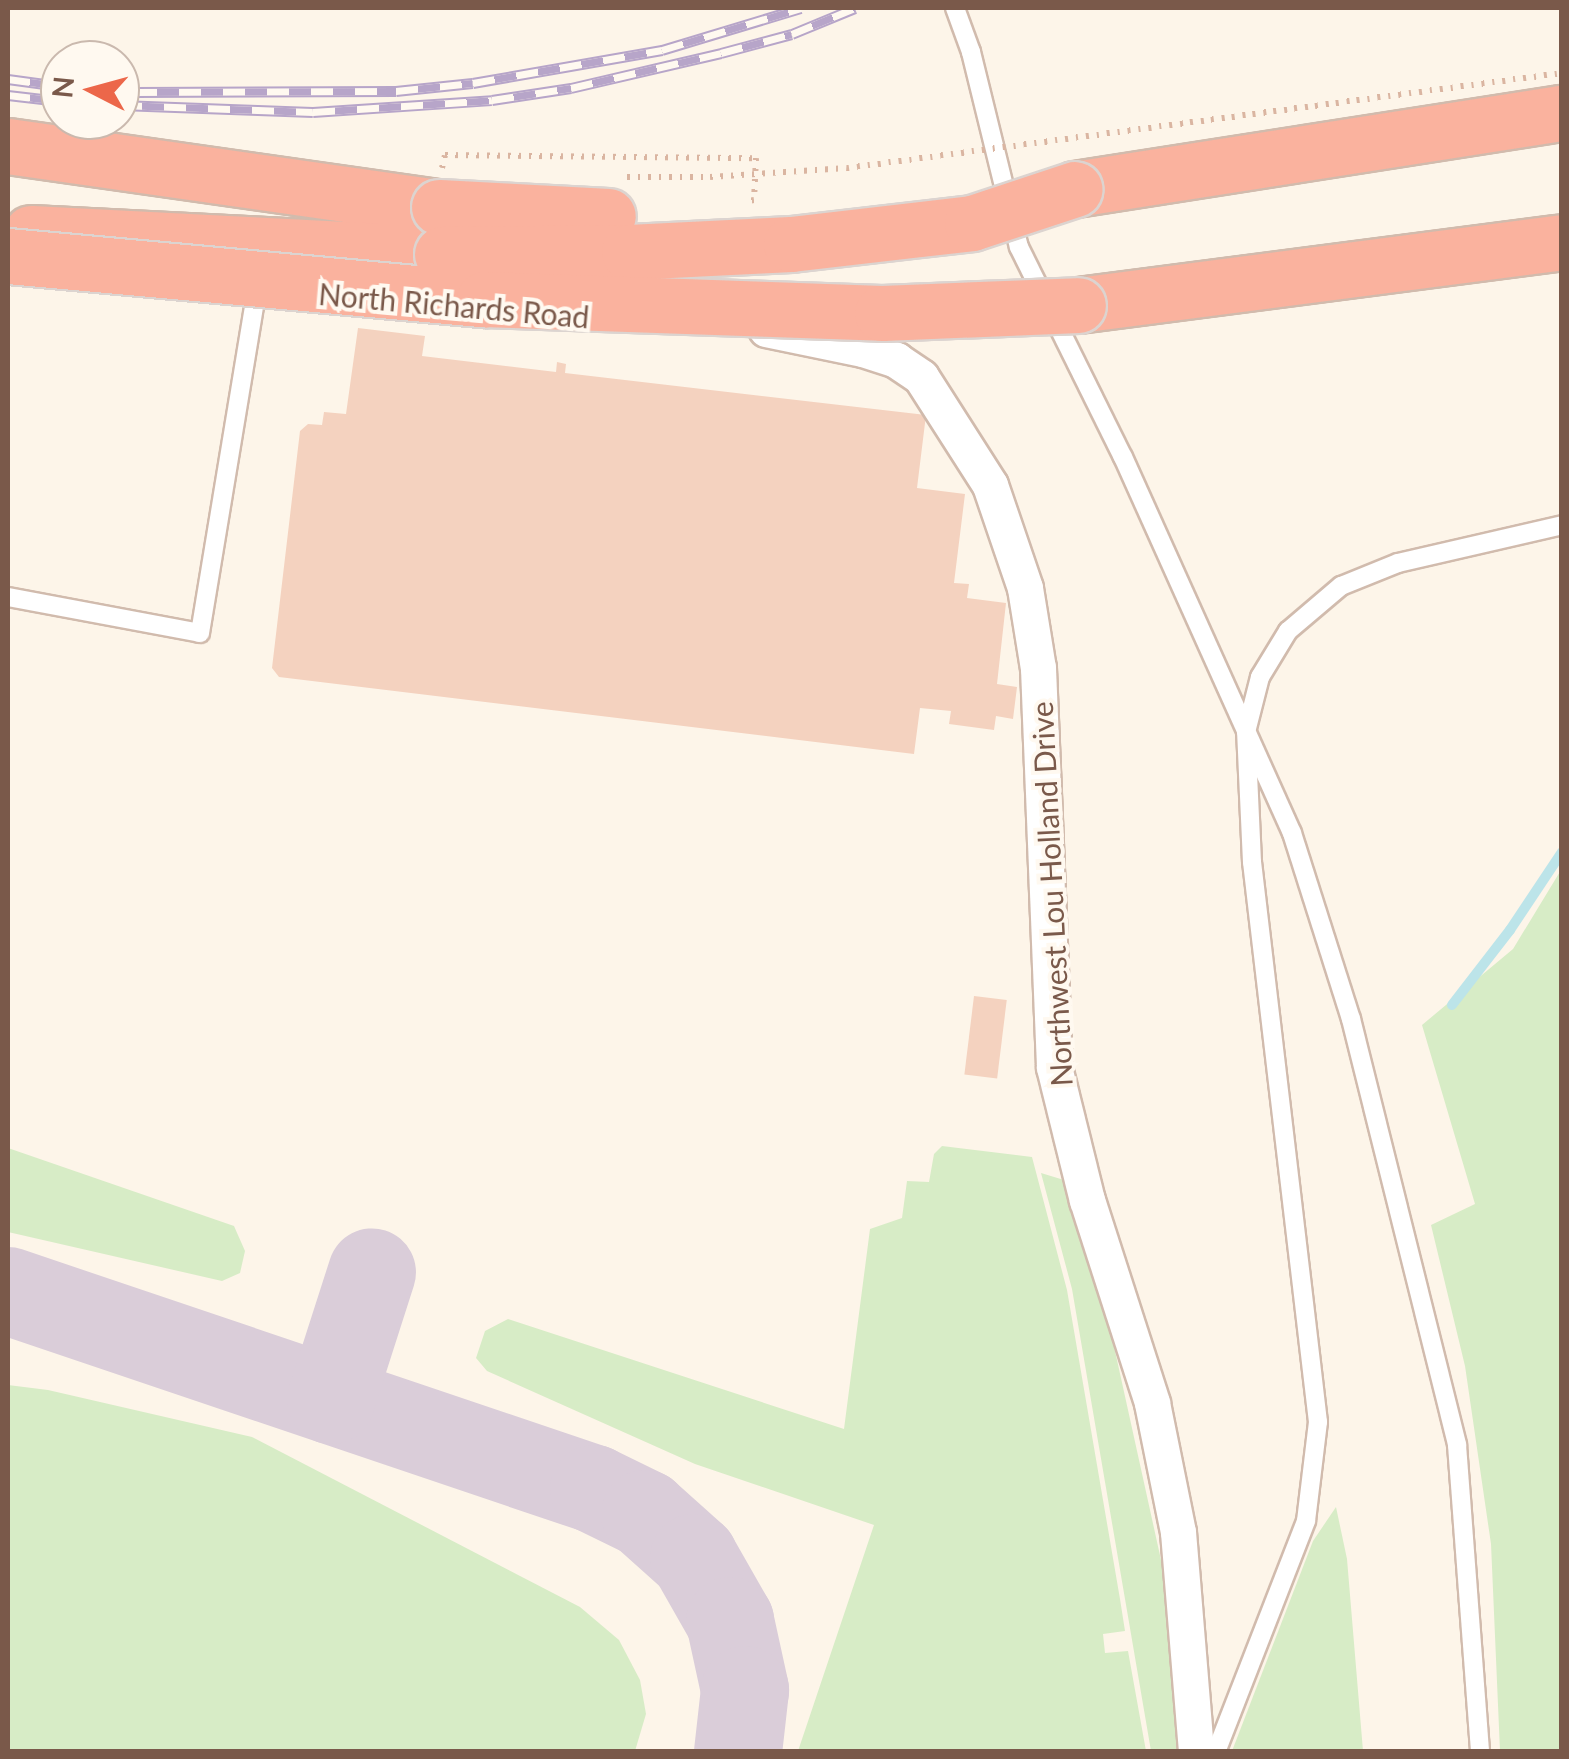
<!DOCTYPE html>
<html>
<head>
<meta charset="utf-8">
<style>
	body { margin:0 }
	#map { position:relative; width:1569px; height:1759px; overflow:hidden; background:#fdf5e9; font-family:Lato,sans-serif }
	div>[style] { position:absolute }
	.green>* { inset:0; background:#d7ecc6 }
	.stream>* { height:10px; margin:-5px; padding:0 5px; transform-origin:5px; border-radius:5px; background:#bce4e9 }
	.taxiway>* { height:88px; margin:-44px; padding:0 44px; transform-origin:44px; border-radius:44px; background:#dacdd9 }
	.building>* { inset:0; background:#f4d2bf; transform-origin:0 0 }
	.path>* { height:6px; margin-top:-3px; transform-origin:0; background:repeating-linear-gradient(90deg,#dab5a1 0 2.5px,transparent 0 10.5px) }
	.roads { filter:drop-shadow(2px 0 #d1bbad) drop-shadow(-2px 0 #d1bbad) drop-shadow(0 2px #d1bbad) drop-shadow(0 -2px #d1bbad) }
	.service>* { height:18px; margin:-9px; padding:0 9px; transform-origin:9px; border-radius:9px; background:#fff }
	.minor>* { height:35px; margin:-17.5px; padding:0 17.5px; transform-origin:17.5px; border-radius:17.5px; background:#fff }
	.motorway>* { height:55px; margin:-27.5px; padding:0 27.5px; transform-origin:27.5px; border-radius:27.5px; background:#fab29e }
	.rail>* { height:11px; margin-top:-5.5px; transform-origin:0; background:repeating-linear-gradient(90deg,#fff9f0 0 22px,#b7a5c9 0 44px); box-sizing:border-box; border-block:2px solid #b7a5c9 }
	.path-bridge>* { height:6px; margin-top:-3px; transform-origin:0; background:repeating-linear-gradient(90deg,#dab5a1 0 2.5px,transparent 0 10.5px) }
	.bridges { filter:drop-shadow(2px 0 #dcd4d0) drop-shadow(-2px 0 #dcd4d0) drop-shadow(0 2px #dcd4d0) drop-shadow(0 -2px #dcd4d0) }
	.motorway-bridge>* { height:55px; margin:-27.5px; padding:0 27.5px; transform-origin:27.5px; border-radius:27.5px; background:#fab29e }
	span { translate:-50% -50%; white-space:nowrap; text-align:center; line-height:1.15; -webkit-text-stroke:8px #fff9f0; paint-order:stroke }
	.street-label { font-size:30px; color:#7a594a }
	.frame { position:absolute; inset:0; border:10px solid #7a594a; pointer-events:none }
	.north { position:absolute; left:40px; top:40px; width:100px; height:100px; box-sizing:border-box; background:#fff9f0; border:2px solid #cab9ae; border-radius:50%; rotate:276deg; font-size:28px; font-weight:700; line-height:40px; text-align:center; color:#7a594a }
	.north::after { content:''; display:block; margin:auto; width:35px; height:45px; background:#ec674a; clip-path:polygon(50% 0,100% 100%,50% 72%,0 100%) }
</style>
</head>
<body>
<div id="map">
	<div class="green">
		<i style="clip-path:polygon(1561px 870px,1561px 1751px,1500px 1751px,1491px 1544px,1465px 1366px,1431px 1225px,1475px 1204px,1422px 1025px,1513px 949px)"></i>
		<i style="clip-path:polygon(942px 1146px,1032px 1157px,1067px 1290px,1120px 1599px,1125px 1631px,1103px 1634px,1105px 1653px,1128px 1651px,1146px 1751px,798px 1751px,874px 1525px,695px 1464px,487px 1371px,476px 1358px,485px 1331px,508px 1319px,844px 1429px,870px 1229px,902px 1218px,907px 1181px,929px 1182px,934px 1154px)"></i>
		<i style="clip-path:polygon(8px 1148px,234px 1226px,245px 1251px,240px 1273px,222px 1281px,8px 1232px)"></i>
		<i style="clip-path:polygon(1041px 1173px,1064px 1180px,1106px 1310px,1163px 1569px,1182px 1751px,1151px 1751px,1072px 1289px)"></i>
		<i style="clip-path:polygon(8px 1385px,48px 1390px,252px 1437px,580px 1607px,619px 1640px,640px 1680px,646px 1714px,635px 1751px,8px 1751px)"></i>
		<i style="clip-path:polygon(1336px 1507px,1347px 1559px,1363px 1751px,1232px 1751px,1313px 1541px)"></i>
	</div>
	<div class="stream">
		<i style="left:1452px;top:1005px;width:95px;rotate:-52.3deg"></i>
		<i style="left:1510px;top:930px;width:94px;rotate:-56.3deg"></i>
	</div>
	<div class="taxiway">
		<i style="left:8px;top:1291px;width:619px;rotate:18.67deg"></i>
		<i style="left:594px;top:1489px;width:57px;rotate:26.1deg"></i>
		<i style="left:645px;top:1514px;width:66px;rotate:41.9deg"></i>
		<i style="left:694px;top:1558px;width:73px;rotate:60.3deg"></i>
		<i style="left:730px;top:1621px;width:71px;rotate:77.7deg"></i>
		<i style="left:745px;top:1690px;width:62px;rotate:96.4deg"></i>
		<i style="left:331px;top:1400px;width:134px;rotate:-72.2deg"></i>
	</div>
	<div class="building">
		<i style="clip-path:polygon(358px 328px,425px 336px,422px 356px,556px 372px,557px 362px,566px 364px,565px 373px,926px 415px,917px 488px,965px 494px,954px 583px,969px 584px,967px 598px,1006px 603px,997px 684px,1017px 687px,1013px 719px,996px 716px,994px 730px,949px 724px,951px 711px,920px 708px,914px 754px,279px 677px,272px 668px,300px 431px,308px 424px,322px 425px,324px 412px,346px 414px)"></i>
		<i style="left:974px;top:996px;width:33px;height:79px;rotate:7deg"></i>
	</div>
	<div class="path">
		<i style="left:442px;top:168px;width:13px;rotate:-77deg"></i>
		<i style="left:445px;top:155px;width:311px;rotate:0.6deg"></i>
		<i style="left:756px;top:158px;width:42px;rotate:92.7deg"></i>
		<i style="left:754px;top:200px;width:6px;rotate:171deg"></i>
		<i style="left:627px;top:177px;width:83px"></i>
	</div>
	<div class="roads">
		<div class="service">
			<i style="left:955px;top:8px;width:47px;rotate:70deg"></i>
			<i style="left:971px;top:52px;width:201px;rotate:76.2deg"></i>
			<i style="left:1019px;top:247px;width:234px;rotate:63.7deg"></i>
			<i style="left:1123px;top:457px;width:412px;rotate:65.8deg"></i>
			<i style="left:1292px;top:833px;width:195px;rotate:72.4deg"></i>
			<i style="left:1351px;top:1019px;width:439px;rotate:76deg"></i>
			<i style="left:1457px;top:1445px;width:308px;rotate:85.7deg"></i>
			<i style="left:8px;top:597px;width:195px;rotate:10.6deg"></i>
			<i style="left:200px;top:633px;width:349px;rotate:-80.6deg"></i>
			<i style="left:1216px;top:1752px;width:248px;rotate:-68.7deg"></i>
			<i style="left:1306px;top:1521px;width:100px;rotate:-83.1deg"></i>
			<i style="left:1318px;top:1422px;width:564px;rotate:-96.72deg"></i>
			<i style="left:1252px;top:862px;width:130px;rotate:-92.6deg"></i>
			<i style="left:1246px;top:732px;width:57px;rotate:-75.7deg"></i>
			<i style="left:1260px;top:677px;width:54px;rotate:-58.7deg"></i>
			<i style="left:1288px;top:631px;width:70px;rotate:-40.3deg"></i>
			<i style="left:1341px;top:586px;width:61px;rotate:-22deg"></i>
			<i style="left:1398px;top:563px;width:168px;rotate:-13deg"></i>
		</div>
		<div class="minor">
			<i style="left:766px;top:329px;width:99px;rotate:11.7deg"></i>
			<i style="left:863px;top:349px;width:35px;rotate:18deg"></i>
			<i style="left:896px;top:360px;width:30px;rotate:34deg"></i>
			<i style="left:921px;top:377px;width:128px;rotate:57.4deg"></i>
			<i style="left:990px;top:485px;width:109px;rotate:71.2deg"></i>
			<i style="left:1025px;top:588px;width:81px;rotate:80.8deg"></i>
			<i style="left:1038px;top:668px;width:399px;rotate:87.7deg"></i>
			<i style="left:1054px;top:1067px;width:137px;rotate:76.1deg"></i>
			<i style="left:1087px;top:1200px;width:213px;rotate:72.2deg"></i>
			<i style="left:1152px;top:1403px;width:132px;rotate:78.6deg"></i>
			<i style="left:1178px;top:1532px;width:221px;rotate:85.3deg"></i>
		</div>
		<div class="motorway">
			<i style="left:8px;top:146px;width:435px;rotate:8.1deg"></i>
			<i style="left:1075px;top:189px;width:493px;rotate:-8.9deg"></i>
			<i style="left:31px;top:233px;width:412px;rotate:2.9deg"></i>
			<i style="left:1078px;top:305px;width:488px;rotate:-7.4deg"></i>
		</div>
	</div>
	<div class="rail">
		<i style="left:8px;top:79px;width:52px;rotate:7.7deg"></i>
		<i style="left:135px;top:92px;width:261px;rotate:-0.2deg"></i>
		<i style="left:396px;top:91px;width:77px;rotate:-5.9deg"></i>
		<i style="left:473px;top:83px;width:192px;rotate:-9.9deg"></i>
		<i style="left:662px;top:50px;width:145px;rotate:-16.8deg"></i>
		<i style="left:8px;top:95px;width:52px;rotate:6.6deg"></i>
		<i style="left:120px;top:105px;width:193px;rotate:2.1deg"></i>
		<i style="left:313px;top:112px;width:179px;rotate:-3.8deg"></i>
		<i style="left:492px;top:100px;width:80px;rotate:-8.6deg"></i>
		<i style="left:571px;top:88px;width:154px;rotate:-13.1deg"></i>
		<i style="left:721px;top:53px;width:73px;rotate:-15deg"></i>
		<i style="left:792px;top:34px;width:68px;rotate:-22.4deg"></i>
	</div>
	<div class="path-bridge">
		<i style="left:710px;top:177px;width:137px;rotate:-3.8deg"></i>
		<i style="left:847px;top:168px;width:721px;rotate:-7.57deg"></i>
	</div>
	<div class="bridges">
		<div class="motorway-bridge">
			<i style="left:439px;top:207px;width:169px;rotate:3deg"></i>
			<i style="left:442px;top:254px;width:187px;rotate:-0.6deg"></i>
			<i style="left:629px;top:252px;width:162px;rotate:-2.8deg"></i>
			<i style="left:791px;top:244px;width:182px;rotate:-6.6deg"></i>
			<i style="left:972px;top:223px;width:108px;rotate:-18.3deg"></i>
			<i style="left:8px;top:256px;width:478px;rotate:5.2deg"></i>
			<i style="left:484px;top:299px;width:398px;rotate:2deg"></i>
			<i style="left:882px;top:313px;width:196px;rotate:-2.3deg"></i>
		</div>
	</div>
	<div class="street-label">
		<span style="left:454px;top:305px;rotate:5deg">North Richards Road</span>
		<span style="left:1051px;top:894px;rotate:-93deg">Northwest Lou Holland Drive</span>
	</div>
	<div class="frame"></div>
	<div class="north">N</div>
</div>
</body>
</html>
